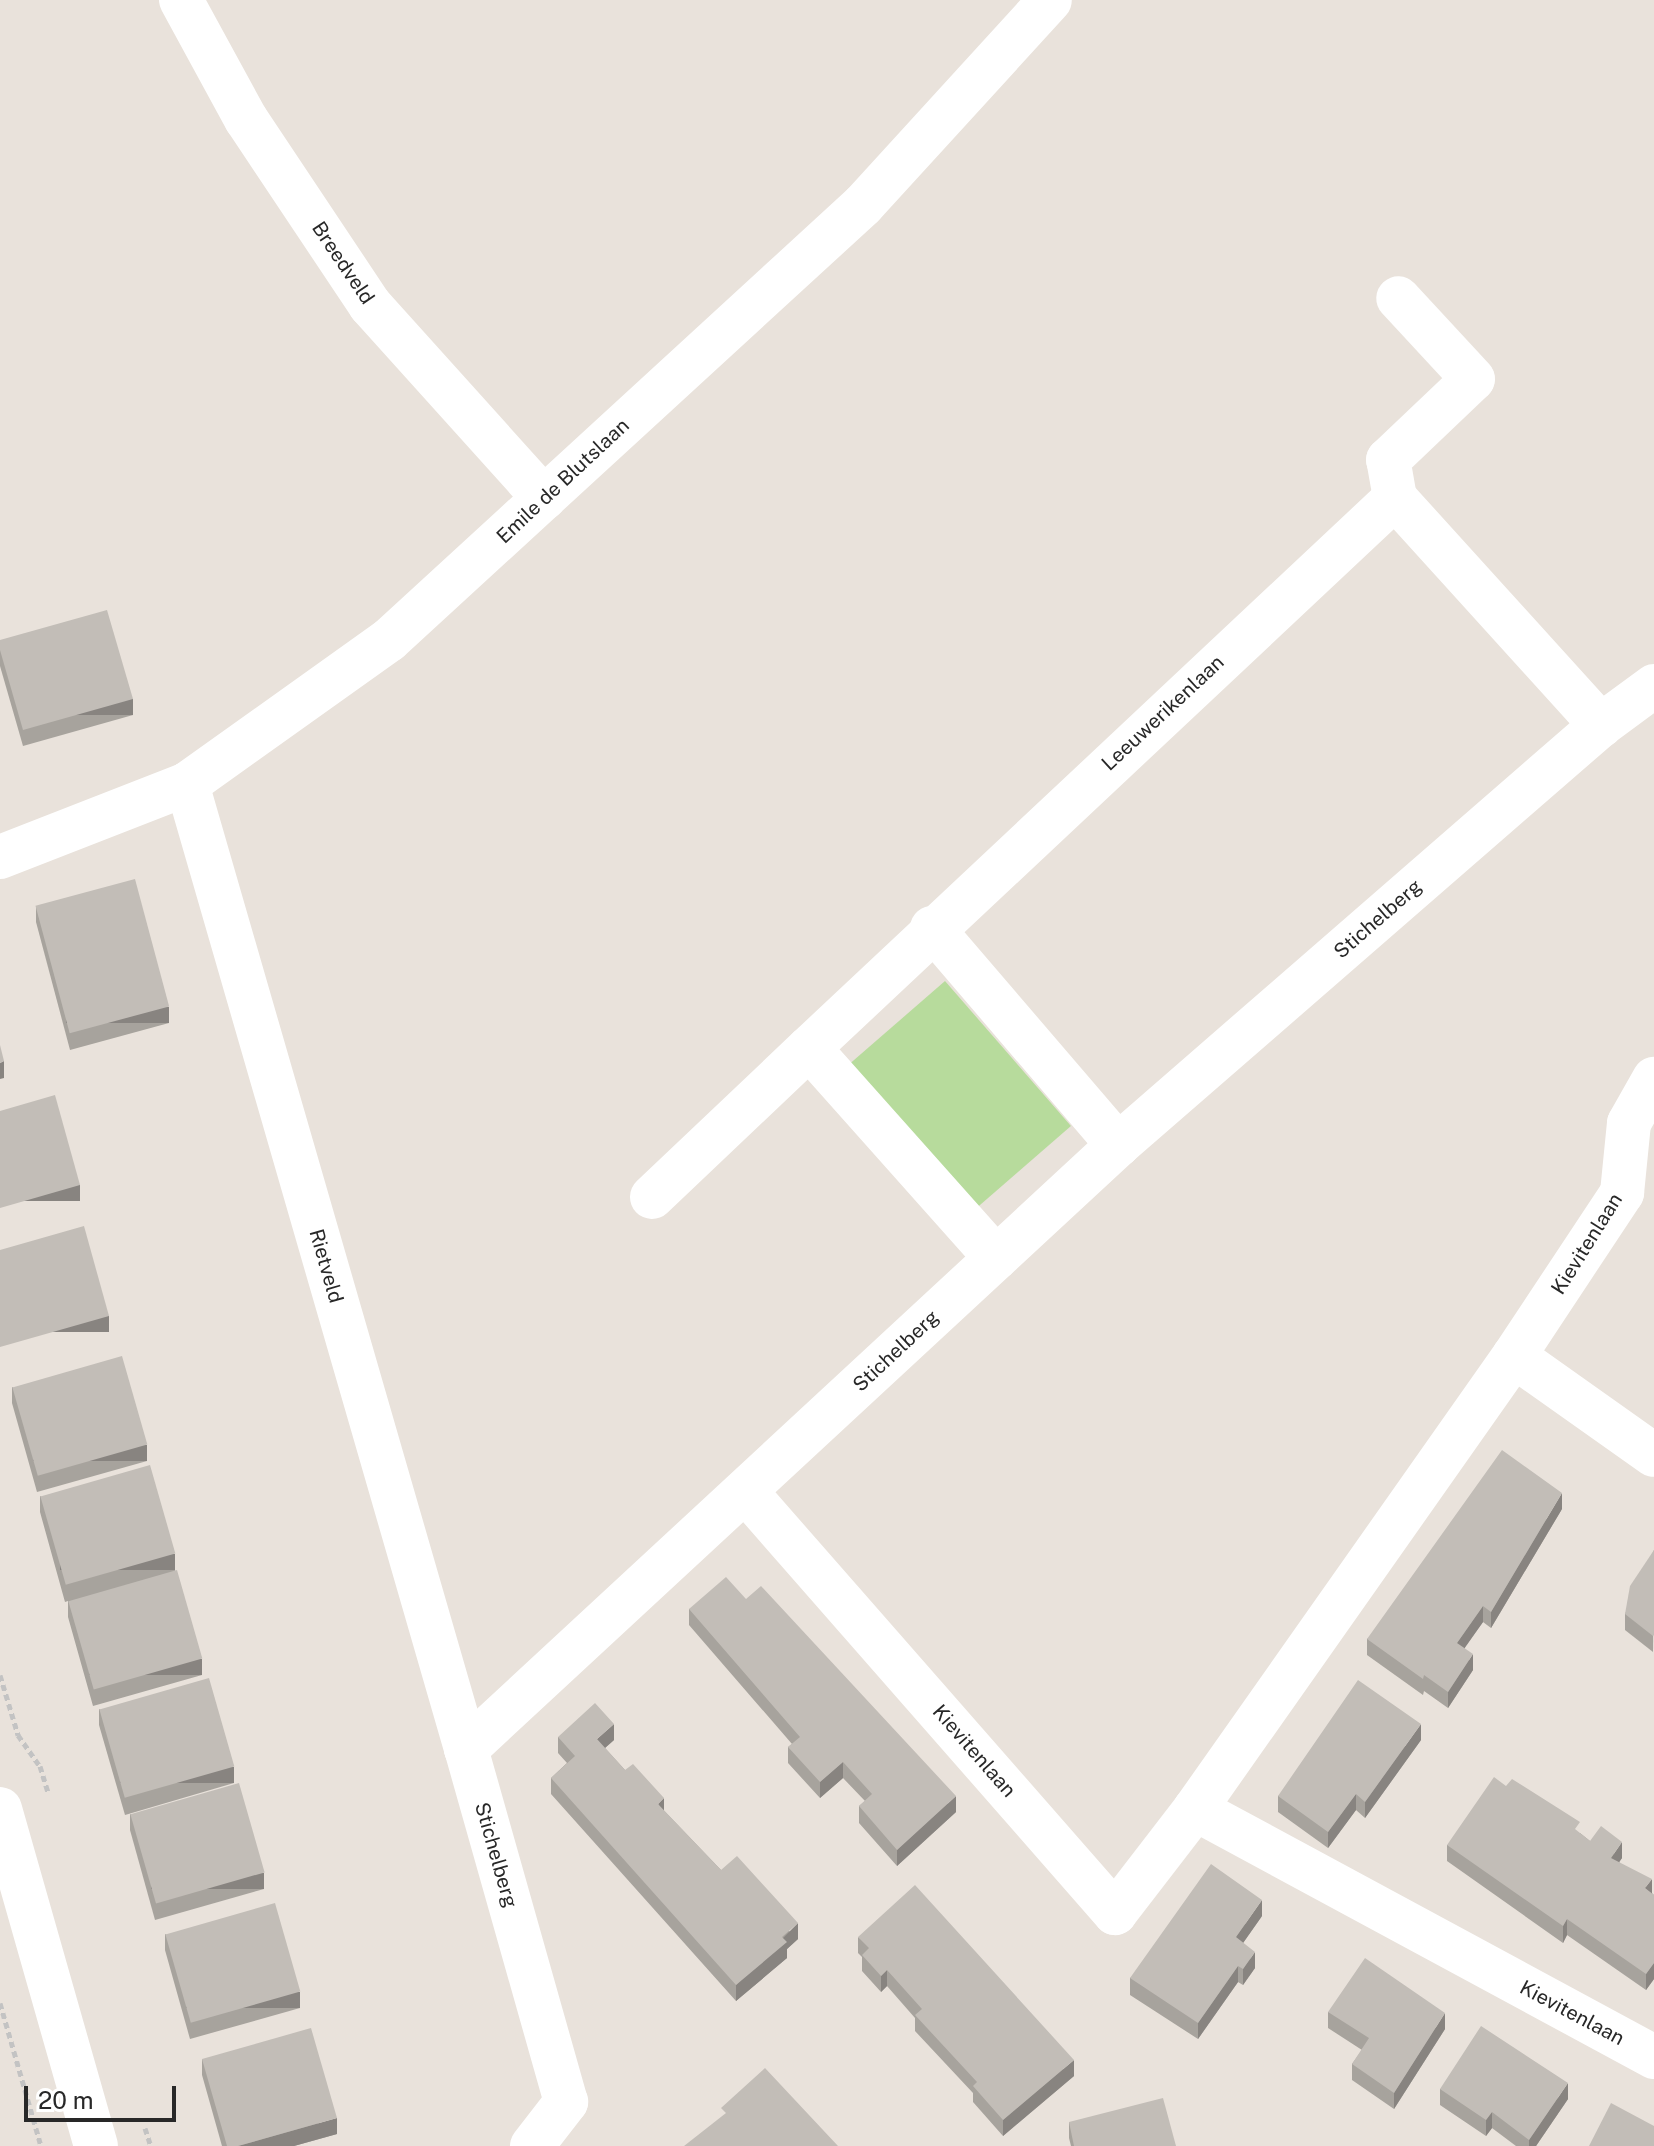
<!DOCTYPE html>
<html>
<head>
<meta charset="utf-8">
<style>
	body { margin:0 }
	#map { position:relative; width:1654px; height:2146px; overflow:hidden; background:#e9e2db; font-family:"Public Sans",sans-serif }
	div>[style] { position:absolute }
	.green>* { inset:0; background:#b7db9c; transform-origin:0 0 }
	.path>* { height:5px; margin-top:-2.5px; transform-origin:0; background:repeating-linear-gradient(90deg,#c3c3c3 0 6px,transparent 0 10px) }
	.minor>* { height:44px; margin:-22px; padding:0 22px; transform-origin:22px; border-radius:22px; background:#fff }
	.wall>* { inset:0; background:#a7a39d }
	.shaded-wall>* { inset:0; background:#888480; transform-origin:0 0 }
	.building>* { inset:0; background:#c2bdb7; transform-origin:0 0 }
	span { translate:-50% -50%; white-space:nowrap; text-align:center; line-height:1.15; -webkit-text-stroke:8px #fff; paint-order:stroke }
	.street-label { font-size:20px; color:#282828 }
	.scale { position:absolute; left:24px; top:2086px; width:152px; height:36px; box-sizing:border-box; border:4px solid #282828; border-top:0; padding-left:10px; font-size:24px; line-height:28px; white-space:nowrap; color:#282828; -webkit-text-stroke:6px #fff; paint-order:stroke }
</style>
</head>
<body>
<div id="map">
	<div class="green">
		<i style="left:945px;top:981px;width:192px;height:127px;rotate:49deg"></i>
	</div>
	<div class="path">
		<i style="left:0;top:1675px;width:63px;rotate:73.3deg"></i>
		<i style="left:18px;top:1735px;width:38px;rotate:55deg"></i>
		<i style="left:40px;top:1766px;width:27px;rotate:73deg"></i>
		<i style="left:0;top:2003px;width:149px;rotate:74deg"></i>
		<i style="left:145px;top:2128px;width:19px;rotate:72deg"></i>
	</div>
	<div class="minor">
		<i style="left:181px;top:0;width:136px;rotate:61.4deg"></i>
		<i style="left:246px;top:119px;width:224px;rotate:56.3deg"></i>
		<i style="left:370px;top:305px;width:260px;rotate:48deg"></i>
		<i style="left:1395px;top:498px;width:39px;rotate:-100deg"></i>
		<i style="left:1388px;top:460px;width:117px;rotate:-43.6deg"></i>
		<i style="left:1473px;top:379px;width:110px;rotate:-132.8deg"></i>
		<i style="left:187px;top:784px;width:1005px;rotate:73.87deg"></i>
		<i style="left:0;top:857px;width:201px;rotate:-21.3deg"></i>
		<i style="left:187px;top:784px;width:248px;rotate:-35.5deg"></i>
		<i style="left:389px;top:640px;width:643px;rotate:-42.54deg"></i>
		<i style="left:863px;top:205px;width:277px;rotate:-47.6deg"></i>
		<i style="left:932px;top:928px;width:286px;rotate:49.4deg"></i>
		<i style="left:652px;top:1197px;width:216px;rotate:-43.5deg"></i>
		<i style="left:996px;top:1258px;width:281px;rotate:-131.7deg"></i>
		<i style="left:809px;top:1048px;width:804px;rotate:-43.18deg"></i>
		<i style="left:1395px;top:498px;width:307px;rotate:47.8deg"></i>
		<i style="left:1514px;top:1356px;width:171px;rotate:35.3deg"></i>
		<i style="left:746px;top:1492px;width:560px;rotate:48.77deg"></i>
		<i style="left:1115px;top:1913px;width:131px;rotate:-52.4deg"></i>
		<i style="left:1195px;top:1809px;width:554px;rotate:-54.85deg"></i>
		<i style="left:1514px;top:1356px;width:196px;rotate:-56.5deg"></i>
		<i style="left:1622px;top:1193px;width:70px;rotate:-84.3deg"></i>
		<i style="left:1629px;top:1123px;width:51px;rotate:-60.4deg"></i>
		<i style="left:0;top:1809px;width:350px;rotate:74.1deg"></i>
		<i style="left:1195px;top:1809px;width:522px;rotate:28.38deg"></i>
		<i style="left:532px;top:2146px;width:56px;rotate:-52.3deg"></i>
		<i style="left:566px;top:2102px;width:367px;rotate:-105.8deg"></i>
		<i style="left:466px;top:1749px;width:889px;rotate:-42.81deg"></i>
		<i style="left:1118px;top:1145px;width:640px;rotate:-41.01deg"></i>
		<i style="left:1601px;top:725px;width:66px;rotate:-36.3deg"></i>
	</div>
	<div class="wall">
		<i style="clip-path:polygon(0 640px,133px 715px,23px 746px,0 666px)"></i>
		<i style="clip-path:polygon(36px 906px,169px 1023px,70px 1050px,36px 922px)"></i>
		<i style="clip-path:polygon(12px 1387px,147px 1461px,37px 1492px,12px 1403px)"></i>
		<i style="clip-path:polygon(40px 1496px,175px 1570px,202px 1675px,93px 1706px,68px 1617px,68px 1601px,65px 1602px,40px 1512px)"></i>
		<i style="clip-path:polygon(1562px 1509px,1491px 1628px,1483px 1622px,1464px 1648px,1473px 1670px,1448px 1708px,1424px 1691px,1423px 1695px,1367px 1655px,1367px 1639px)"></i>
		<i style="clip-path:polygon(1654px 1550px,1653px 1652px,1625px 1630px,1625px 1614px)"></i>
		<i style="clip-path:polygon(746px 1599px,956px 1812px,897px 1866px,859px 1823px,859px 1806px,865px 1801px,843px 1778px,820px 1798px,788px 1763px,788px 1747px,792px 1744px,689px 1625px,689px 1609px)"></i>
		<i style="clip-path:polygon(99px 1709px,234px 1783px,125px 1815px,99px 1725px)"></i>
		<i style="clip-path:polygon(558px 1737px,614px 1740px,605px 1748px,625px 1770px,721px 1870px,798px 1939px,787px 1949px,787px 1958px,736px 2001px,551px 1794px,551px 1778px,567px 1763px,558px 1753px)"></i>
		<i style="clip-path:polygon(1421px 1740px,1365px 1818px,1356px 1810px,1328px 1848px,1278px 1812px,1278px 1796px)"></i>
		<i style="clip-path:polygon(130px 1814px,264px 1889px,155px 1920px,130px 1830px)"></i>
		<i style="clip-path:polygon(1580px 1833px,1590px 1841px,1622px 1858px,1619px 1862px,1654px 1895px,1654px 1979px,1646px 1990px,1567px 1935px,1563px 1943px,1447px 1861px,1447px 1845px)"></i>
		<i style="clip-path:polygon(1262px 1916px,1243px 1943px,1255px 1968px,1243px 1985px,1238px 1982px,1198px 2039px,1130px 1995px,1130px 1978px)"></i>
		<i style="clip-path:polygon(165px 1934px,300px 2008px,190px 2039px,165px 1950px)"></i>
		<i style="clip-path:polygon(858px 1937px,1074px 2076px,1003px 2136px,973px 2102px,973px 2093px,915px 2031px,915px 2018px,887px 1986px,881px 1992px,862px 1971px,862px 1957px,858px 1953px)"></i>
		<i style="clip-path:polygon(1328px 2012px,1445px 2029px,1394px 2109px,1352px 2080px,1352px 2064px,1362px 2050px,1328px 2028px)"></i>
		<i style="clip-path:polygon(202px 2059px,337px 2134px,294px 2146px,222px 2146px,202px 2075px)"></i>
		<i style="clip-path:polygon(1440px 2089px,1568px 2099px,1536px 2146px,1516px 2146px,1492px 2128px,1486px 2136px,1440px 2105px)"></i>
		<i style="clip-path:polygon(1069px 2122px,1176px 2146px,1071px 2146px,1069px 2138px)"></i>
	</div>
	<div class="shaded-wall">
		<i style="left:133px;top:699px;width:16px;height:114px;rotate:90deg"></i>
		<i style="left:169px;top:1007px;width:16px;height:103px;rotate:90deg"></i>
		<i style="clip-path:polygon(4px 1061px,4px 1078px,0 1079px,0 1063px)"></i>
		<i style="left:80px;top:1185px;width:16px;height:83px;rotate:90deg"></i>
		<i style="left:109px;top:1316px;width:16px;height:113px;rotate:90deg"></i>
		<i style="left:147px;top:1445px;width:16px;height:114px;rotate:90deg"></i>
		<i style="clip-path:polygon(1562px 1493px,1562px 1509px,1491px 1628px,1491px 1612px)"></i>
		<i style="left:175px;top:1554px;width:16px;height:115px;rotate:90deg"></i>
		<i style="clip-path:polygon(1483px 1606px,1483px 1622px,1457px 1659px,1457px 1643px)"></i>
		<i style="clip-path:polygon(1473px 1654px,1473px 1670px,1448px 1708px,1448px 1692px)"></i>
		<i style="left:202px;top:1659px;width:16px;height:113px;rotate:90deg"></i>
		<i style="clip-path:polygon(614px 1724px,614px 1740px,597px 1755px,597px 1739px)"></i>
		<i style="clip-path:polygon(1421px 1724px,1421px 1740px,1365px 1818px,1365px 1802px)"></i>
		<i style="clip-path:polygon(843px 1762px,843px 1778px,820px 1798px,820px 1782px)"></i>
		<i style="left:234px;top:1767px;width:16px;height:114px;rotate:90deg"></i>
		<i style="clip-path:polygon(1356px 1794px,1356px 1810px,1328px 1848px,1328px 1832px)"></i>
		<i style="clip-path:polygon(956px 1796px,956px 1812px,897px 1866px,897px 1850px)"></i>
		<i style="clip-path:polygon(664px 1798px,664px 1814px,658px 1804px)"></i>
		<i style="clip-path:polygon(1622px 1842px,1622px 1858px,1611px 1874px,1611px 1858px)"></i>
		<i style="left:264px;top:1873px;width:16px;height:113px;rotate:90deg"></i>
		<i style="clip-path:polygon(1652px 1879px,1652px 1895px,1645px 1888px)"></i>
		<i style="clip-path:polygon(1262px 1900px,1262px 1916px,1236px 1953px,1236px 1937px)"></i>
		<i style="clip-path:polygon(1567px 1919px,1567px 1935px,1563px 1943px,1563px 1926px)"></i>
		<i style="clip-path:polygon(798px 1923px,798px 1939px,787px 1949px,787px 1958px,736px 2001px,736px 1985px)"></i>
		<i style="clip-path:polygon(1255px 1952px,1255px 1968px,1243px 1985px,1243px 1969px)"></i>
		<i style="clip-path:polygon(1654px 1963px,1654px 1979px,1646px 1990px,1646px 1974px)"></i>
		<i style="clip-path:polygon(1238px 1966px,1238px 1982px,1198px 2039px,1198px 2023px)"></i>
		<i style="clip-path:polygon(887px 1970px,887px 1986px,881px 1992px,881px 1976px)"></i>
		<i style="left:300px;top:1992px;width:16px;height:114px;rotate:90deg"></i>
		<i style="clip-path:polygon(1445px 2013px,1445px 2029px,1394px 2109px,1394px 2093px)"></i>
		<i style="clip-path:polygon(1074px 2060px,1074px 2076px,1003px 2136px,1003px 2120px)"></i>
		<i style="clip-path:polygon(1568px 2083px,1568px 2099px,1536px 2146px,1529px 2146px,1529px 2140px)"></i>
		<i style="clip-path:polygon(1492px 2112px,1492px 2128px,1486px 2136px,1486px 2120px)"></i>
		<i style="clip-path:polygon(337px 2118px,337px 2134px,294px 2146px,238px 2146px)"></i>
	</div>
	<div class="building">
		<i style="clip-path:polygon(107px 610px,133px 699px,23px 730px,0 650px,0 640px)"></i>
		<i style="left:135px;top:879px;width:132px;height:103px;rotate:75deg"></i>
		<i style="clip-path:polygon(0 1045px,4px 1061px,0 1063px)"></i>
		<i style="clip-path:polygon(55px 1095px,80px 1185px,0 1208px,0 1111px)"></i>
		<i style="clip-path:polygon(84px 1226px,109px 1316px,0 1347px,0 1250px)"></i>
		<i style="left:122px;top:1356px;width:92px;height:114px;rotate:74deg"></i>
		<i style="clip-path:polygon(1502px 1450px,1562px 1493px,1491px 1612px,1483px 1606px,1457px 1643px,1473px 1654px,1448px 1692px,1424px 1675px,1423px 1679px,1367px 1639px)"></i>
		<i style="left:150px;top:1465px;width:92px;height:114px;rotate:74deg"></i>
		<i style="clip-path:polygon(1654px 1550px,1654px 1635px,1653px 1636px,1625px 1614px,1630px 1586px)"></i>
		<i style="left:177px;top:1570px;width:92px;height:113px;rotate:74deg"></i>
		<i style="clip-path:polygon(726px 1577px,746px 1599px,761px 1586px,956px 1796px,897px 1850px,859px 1806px,872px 1794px,843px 1762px,820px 1782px,788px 1747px,800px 1737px,689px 1609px)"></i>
		<i style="left:209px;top:1678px;width:92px;height:114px;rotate:74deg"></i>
		<i style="clip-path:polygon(1358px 1680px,1421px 1724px,1365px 1802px,1356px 1794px,1328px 1832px,1278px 1796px)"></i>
		<i style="clip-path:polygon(595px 1703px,614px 1724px,597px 1739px,625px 1770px,633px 1764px,664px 1798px,658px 1804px,721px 1870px,737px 1856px,798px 1923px,782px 1937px,787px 1942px,736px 1985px,551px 1778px,575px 1756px,558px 1737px)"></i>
		<i style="clip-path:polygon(1494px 1777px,1506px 1786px,1512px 1779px,1580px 1822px,1575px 1829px,1590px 1841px,1601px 1826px,1622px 1842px,1611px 1858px,1652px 1879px,1645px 1888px,1654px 1895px,1654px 1963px,1646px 1974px,1567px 1919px,1563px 1926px,1447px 1845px)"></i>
		<i style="left:239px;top:1783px;width:93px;height:113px;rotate:74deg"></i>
		<i style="clip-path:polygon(1211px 1864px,1262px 1900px,1236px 1937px,1255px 1952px,1243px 1969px,1238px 1966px,1198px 2023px,1130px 1978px)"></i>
		<i style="clip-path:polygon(915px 1885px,1074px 2060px,1003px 2120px,973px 2086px,977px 2082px,915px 2015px,922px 2009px,887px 1970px,881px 1976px,862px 1955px,869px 1948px,858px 1937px)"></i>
		<i style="left:275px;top:1903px;width:92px;height:114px;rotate:74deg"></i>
		<i style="clip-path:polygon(1365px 1958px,1445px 2013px,1394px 2093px,1352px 2064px,1369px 2038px,1328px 2012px)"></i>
		<i style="clip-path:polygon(1481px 2026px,1568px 2083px,1529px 2140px,1492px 2112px,1486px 2120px,1440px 2089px)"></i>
		<i style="clip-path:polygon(311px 2028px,337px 2118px,238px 2146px,227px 2146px,202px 2059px)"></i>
		<i style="clip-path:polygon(765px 2068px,838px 2146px,684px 2146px,726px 2113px,721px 2108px)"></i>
		<i style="clip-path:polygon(1163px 2098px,1176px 2146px,1074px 2146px,1069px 2122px)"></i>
		<i style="clip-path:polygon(1611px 2103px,1654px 2126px,1654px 2146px,1589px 2146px)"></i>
	</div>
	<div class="street-label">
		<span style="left:343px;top:263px;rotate:56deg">Breedveld</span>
		<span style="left:563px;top:481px;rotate:-43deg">Emile de Blutslaan</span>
		<span style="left:1163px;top:713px;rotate:-43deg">Leeuwerikenlaan</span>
		<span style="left:1378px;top:919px;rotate:-41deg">Stichelberg</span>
		<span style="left:1587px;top:1244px;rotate:-58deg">Kievitenlaan</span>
		<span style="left:326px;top:1266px;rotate:74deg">Rietveld</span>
		<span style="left:896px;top:1351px;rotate:-43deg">Stichelberg</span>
		<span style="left:974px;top:1751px;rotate:49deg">Kievitenlaan</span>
		<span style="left:496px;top:1855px;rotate:74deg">Stichelberg</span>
		<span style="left:1572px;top:2013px;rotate:28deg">Kievitenlaan</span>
	</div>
	<div class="scale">20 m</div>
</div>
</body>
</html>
